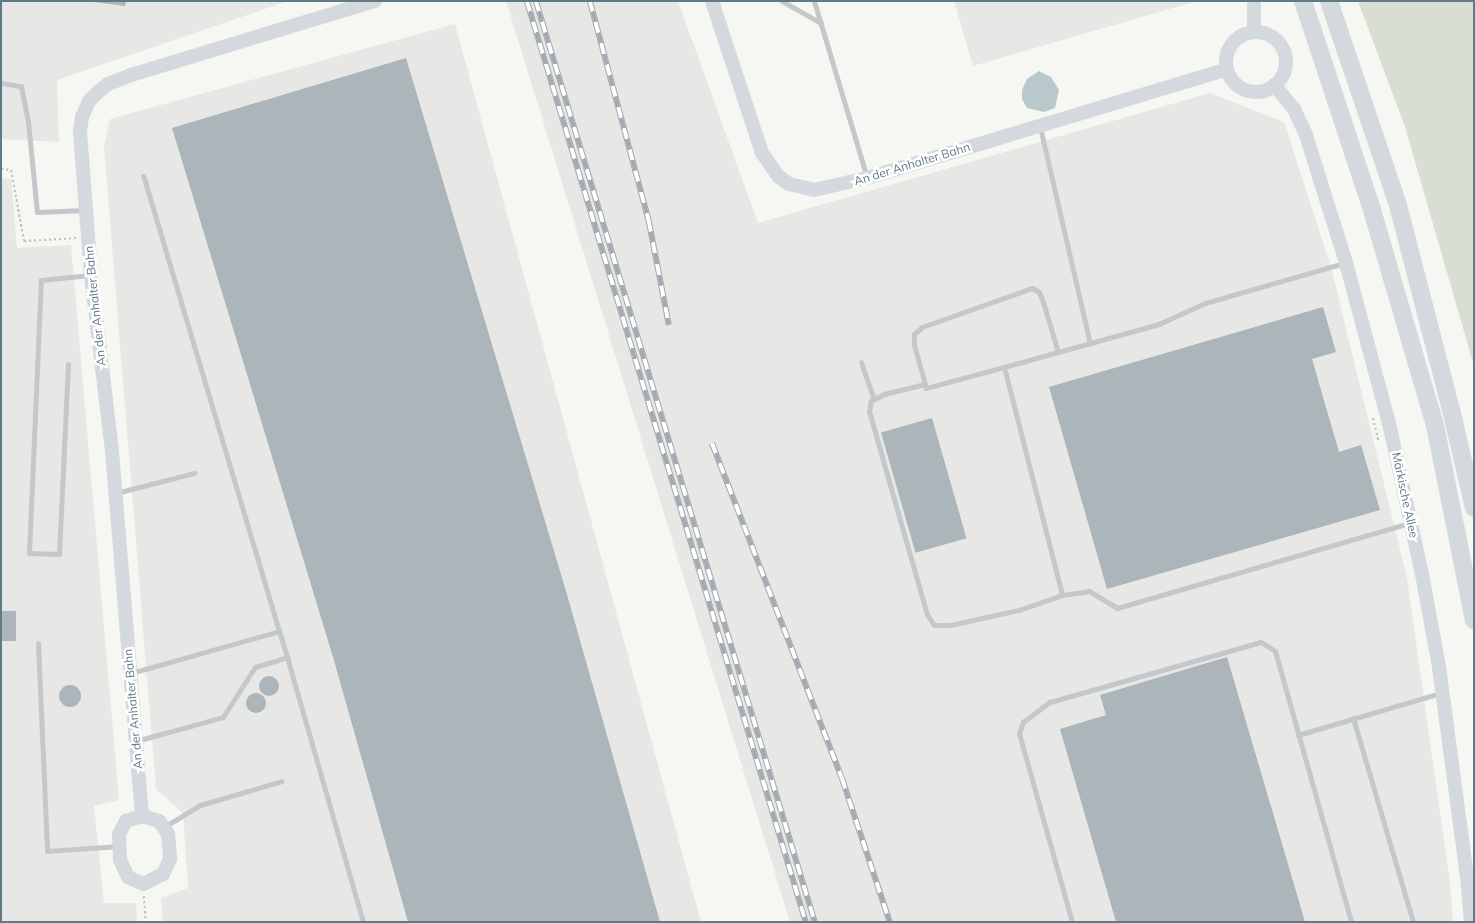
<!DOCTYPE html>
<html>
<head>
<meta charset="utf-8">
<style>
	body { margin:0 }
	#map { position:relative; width:1475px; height:923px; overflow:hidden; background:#f6f6f2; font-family:Mulish,sans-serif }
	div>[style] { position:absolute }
	.built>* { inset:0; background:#e7e7e5 }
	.green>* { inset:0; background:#d8ded2 }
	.water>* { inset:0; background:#b9c9cb }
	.building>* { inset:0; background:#abb5ba; transform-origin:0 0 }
	.round { border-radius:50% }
	.path>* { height:2px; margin-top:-1px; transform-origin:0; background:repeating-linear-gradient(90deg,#bec1c3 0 2.5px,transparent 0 5px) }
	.lane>* { height:5px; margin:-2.5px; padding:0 2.5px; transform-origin:2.5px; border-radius:2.5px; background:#c3c8cb }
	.secondary>* { height:14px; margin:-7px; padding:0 7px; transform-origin:7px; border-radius:7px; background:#d3d9dd }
	.secondary>.ring { margin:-7px; padding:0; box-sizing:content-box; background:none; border:14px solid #d3d9dd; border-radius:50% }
	.highway>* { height:18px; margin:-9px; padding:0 9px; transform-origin:9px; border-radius:9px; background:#d3d9dd }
	.rail>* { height:5.5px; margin-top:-2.75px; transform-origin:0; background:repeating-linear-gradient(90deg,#fff 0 11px,#a3abb0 0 22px); box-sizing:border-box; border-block:1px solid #a3abb0 }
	span { translate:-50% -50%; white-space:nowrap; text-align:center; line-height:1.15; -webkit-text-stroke:5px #fff; paint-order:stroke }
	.street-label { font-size:12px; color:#627a86 }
	.frame { position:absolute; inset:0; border:2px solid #627a86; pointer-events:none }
</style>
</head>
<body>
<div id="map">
	<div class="built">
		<i style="clip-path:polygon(1px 1px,288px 1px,57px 80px,59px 142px,1px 139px)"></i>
		<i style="clip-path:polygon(506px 1px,678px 1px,758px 223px,1210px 93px,1284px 122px,1331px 267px,1407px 578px,1450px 883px,1453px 922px,790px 922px)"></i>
		<i style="clip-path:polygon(954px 1px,1197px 1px,973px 66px)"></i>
		<i style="clip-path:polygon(455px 24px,701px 922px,163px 922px,161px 898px,188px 888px,183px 813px,156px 789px,104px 147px,110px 119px)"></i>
		<i style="clip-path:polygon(1px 178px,11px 179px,17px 248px,71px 245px,119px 800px,94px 806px,104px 903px,136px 903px,137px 922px,1px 922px)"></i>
	</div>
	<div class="green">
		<i style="clip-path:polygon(1358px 1px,1474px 1px,1474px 366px,1405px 127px)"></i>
	</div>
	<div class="water">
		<i style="clip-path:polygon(1039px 71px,1051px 77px,1059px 90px,1055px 108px,1044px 112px,1027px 108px,1022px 99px,1022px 90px,1027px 79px)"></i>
	</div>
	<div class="building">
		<i style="clip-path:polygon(87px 1px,126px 1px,125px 6px)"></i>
		<i style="clip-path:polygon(406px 58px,566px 591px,660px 922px,408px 922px,333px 657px,172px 128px)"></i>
		<i style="clip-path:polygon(1323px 307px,1336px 352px,1312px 359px,1339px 452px,1361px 445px,1380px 510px,1107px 589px,1049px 387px)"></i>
		<i style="left:932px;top:418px;width:125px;height:53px;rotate:74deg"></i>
		<i style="left:1px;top:611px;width:15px;height:30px"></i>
		<i style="clip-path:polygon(1227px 657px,1305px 922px,1116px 922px,1060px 729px,1106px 715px,1100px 695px)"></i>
		<i class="round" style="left:259px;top:676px;width:20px;height:20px"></i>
		<i class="round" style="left:59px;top:685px;width:22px;height:22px"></i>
		<i class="round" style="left:246px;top:693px;width:20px;height:20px"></i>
	</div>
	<div class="path">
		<i style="left:1px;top:169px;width:10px;rotate:6deg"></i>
		<i style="left:11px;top:170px;width:72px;rotate:79.6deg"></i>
		<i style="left:24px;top:241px;width:53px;rotate:-3.2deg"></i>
		<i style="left:1373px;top:418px;width:23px;rotate:77deg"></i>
		<i style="left:144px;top:896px;width:26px;rotate:86deg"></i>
	</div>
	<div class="lane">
		<i style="left:782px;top:1px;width:45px;rotate:29.4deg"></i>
		<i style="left:814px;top:1px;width:185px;rotate:73.3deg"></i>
		<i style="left:1px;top:83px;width:20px;rotate:9deg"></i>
		<i style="left:21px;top:86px;width:36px;rotate:79deg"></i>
		<i style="left:28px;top:121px;width:91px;rotate:84.4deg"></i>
		<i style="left:37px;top:212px;width:49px;rotate:-2.3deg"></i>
		<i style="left:1040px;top:127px;width:222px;rotate:77deg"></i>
		<i style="left:1344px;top:263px;width:145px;rotate:163.9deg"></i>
		<i style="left:1205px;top:303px;width:51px;rotate:155.5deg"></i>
		<i style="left:1159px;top:324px;width:161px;rotate:164.5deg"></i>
		<i style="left:1004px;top:367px;width:235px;rotate:75.7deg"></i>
		<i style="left:1062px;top:595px;width:27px;rotate:-8deg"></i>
		<i style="left:1089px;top:591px;width:33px;rotate:31deg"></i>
		<i style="left:1117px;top:608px;width:305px;rotate:-16.2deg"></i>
		<i style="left:861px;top:362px;width:39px;rotate:71deg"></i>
		<i style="left:68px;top:364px;width:190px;rotate:92.7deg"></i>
		<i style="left:59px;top:554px;width:30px;rotate:-178deg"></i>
		<i style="left:29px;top:553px;width:273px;rotate:-87.5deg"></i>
		<i style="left:41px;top:280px;width:49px;rotate:-5.8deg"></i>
		<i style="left:1004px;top:367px;width:81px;rotate:164.9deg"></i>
		<i style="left:926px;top:388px;width:45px;rotate:-105.6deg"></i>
		<i style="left:914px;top:345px;width:11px;rotate:-90deg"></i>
		<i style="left:914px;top:334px;width:11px;rotate:-41deg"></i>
		<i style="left:922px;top:327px;width:117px;rotate:-19.5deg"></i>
		<i style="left:1032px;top:288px;width:8px;rotate:30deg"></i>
		<i style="left:1039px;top:292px;width:11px;rotate:68deg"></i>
		<i style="left:1043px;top:302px;width:52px;rotate:73.3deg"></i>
		<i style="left:925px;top:384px;width:42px;rotate:166.3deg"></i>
		<i style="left:884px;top:394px;width:15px;rotate:152deg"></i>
		<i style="left:871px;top:401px;width:10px;rotate:101deg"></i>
		<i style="left:869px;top:411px;width:211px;rotate:74.1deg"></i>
		<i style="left:927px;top:614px;width:13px;rotate:58deg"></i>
		<i style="left:934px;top:625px;width:16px"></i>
		<i style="left:950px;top:625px;width:71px;rotate:-12.3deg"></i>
		<i style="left:1019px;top:610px;width:46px;rotate:-19.2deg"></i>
		<i style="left:116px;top:493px;width:81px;rotate:-14.4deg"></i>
		<i style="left:38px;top:643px;width:208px;rotate:87.5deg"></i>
		<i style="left:47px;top:851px;width:72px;rotate:-4deg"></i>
		<i style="left:287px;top:657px;width:276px;rotate:74deg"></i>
		<i style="left:131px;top:673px;width:154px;rotate:-15.8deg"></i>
		<i style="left:279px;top:631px;width:475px;rotate:-106.6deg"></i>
		<i style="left:1353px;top:718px;width:213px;rotate:73.6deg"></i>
		<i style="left:1298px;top:735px;width:149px;rotate:-16.4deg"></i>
		<i style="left:136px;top:741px;width:90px;rotate:-15.4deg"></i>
		<i style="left:223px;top:717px;width:59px;rotate:-57.4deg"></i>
		<i style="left:255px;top:667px;width:34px;rotate:-17deg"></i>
		<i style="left:287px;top:657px;width:27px;rotate:-107deg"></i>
		<i style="left:164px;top:827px;width:42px;rotate:-31.4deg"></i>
		<i style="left:200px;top:805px;width:85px;rotate:-16.3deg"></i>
		<i style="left:1072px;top:922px;width:195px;rotate:-105.7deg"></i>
		<i style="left:1019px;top:734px;width:13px;rotate:-72deg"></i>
		<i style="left:1023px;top:722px;width:34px;rotate:-37deg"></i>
		<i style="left:1050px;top:702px;width:219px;rotate:-15.9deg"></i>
		<i style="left:1261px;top:642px;width:17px;rotate:33deg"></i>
		<i style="left:1275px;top:651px;width:281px;rotate:74.3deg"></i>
	</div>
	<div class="secondary">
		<i style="left:712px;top:1px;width:160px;rotate:71.8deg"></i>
		<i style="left:762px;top:153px;width:28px;rotate:55deg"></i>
		<i style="left:778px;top:176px;width:14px;rotate:36deg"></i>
		<i style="left:789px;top:184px;width:26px;rotate:13deg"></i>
		<i style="left:814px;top:190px;width:54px;rotate:-12.8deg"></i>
		<i style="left:867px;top:178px;width:376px;rotate:-16.8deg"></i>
		<i style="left:1254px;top:1px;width:31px;rotate:90deg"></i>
		<i class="ring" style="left:1226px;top:32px;width:46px;height:46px"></i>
		<i style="left:1274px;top:85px;width:31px;rotate:50deg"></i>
		<i style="left:1294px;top:109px;width:29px;rotate:65deg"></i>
		<i style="left:1306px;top:135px;width:134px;rotate:72.6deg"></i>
		<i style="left:1346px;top:263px;width:166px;rotate:75deg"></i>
		<i style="left:1389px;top:423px;width:155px;rotate:77.7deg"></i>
		<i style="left:1422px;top:574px;width:95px;rotate:79.6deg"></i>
		<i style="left:1439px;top:667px;width:212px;rotate:82.4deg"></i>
		<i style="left:1467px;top:877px;width:45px;rotate:84.9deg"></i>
		<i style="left:142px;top:816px;width:366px;rotate:-94.7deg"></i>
		<i style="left:112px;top:451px;width:177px;rotate:-96.8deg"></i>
		<i style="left:91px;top:275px;width:144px;rotate:-94.4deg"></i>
		<i style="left:80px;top:131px;width:14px;rotate:-82deg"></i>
		<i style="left:82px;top:117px;width:17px;rotate:-66deg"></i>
		<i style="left:89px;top:101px;width:13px;rotate:-45deg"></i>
		<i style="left:98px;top:92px;width:13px;rotate:-39deg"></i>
		<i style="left:108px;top:84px;width:25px;rotate:-21deg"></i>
		<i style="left:131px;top:75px;width:255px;rotate:-16.9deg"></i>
		<i style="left:142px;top:816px;width:18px;rotate:16deg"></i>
		<i style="left:159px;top:821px;width:16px;rotate:55deg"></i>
		<i style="left:168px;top:834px;width:25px;rotate:85deg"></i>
		<i style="left:170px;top:859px;width:17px;rotate:115deg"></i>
		<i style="left:163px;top:874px;width:22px;rotate:153deg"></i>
		<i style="left:143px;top:884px;width:17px;rotate:-155deg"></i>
		<i style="left:128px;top:877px;width:19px;rotate:-115deg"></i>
		<i style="left:120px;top:860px;width:26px;rotate:-92deg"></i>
		<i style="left:119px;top:834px;width:15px;rotate:-62deg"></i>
		<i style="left:126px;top:821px;width:17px;rotate:-17deg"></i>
	</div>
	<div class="highway">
		<i style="left:1303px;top:1px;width:220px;rotate:71.7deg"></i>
		<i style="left:1372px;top:210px;width:224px;rotate:73.7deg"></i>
		<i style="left:1435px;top:425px;width:199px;rotate:78.7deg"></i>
		<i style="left:1329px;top:1px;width:215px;rotate:71.3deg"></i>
		<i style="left:1398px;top:205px;width:224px;rotate:75.5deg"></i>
		<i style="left:1454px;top:422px;width:88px;rotate:76.9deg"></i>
	</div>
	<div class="rail">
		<i style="left:527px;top:1px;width:962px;rotate:73.15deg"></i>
		<i style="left:536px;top:1px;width:962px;rotate:73.15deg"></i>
		<i style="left:590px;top:1px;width:228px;rotate:75deg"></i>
		<i style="left:649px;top:221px;width:106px;rotate:79.1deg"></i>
		<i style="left:712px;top:443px;width:359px;rotate:68.8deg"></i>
		<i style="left:842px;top:778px;width:152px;rotate:71.6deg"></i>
	</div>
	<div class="street-label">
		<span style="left:912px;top:164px;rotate:-17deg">An der Anhalter Bahn</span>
		<span style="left:95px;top:306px;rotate:-96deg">An der Anhalter Bahn</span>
		<span style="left:1405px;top:495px;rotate:78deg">Märkische Allee</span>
		<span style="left:133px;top:709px;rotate:-95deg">An der Anhalter Bahn</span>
	</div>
	<div class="frame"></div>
</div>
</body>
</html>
